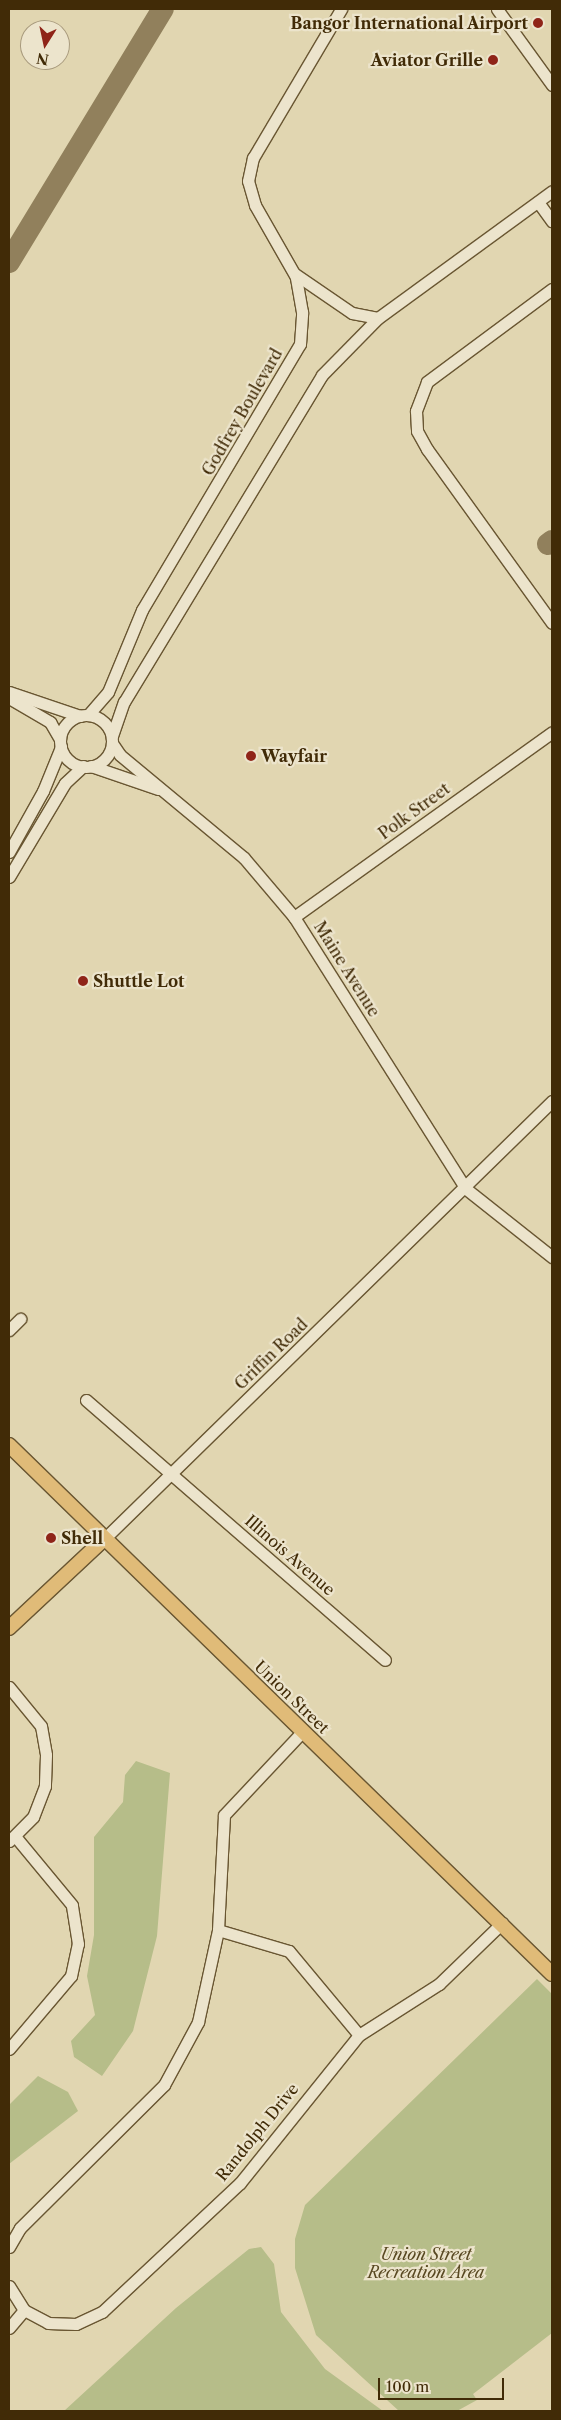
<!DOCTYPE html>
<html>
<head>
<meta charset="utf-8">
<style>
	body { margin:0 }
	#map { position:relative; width:561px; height:2420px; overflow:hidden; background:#e1d6b1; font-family:"Libre Caslon Text",serif }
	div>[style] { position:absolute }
	.green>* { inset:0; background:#b6bd89 }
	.taxiway>* { height:22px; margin:-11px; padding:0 11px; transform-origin:11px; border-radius:11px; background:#91805c }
	.roads { filter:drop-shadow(1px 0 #695632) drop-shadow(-1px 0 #695632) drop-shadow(0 1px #695632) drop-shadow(0 -1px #695632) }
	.minor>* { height:11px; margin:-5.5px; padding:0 5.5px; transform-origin:5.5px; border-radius:5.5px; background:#ece4cc }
	.minor>.ring { margin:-5.5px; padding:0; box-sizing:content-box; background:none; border:11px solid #ece4cc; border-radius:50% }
	.major>* { height:14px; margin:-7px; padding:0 7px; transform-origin:7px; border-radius:7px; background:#e0bb78 }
	.dots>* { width:14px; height:14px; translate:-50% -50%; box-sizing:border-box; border:2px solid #ece4cc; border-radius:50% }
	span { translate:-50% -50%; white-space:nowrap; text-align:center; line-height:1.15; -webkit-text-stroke:4.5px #ece4cc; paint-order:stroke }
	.poi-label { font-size:16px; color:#412b07; font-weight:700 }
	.right { translate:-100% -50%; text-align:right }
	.left { translate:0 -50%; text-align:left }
	.street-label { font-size:16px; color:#412b07 }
	.park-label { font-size:16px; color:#584821; font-style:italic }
	.frame { position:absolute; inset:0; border:10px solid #412b07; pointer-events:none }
	.north { position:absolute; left:20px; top:20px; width:50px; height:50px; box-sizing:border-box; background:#ece4cc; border:1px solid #a89a7d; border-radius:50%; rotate:190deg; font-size:14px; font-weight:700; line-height:20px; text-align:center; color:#412b07 }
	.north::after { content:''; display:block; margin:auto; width:18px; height:22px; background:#8f2418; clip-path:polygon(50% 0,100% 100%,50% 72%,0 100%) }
	.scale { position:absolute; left:378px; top:2378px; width:126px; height:22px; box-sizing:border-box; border:2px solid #412b07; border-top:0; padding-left:6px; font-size:15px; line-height:18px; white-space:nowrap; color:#412b07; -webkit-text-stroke:4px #ece4cc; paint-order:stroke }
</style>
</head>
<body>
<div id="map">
	<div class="green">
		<i style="clip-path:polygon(136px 1761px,170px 1773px,157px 1936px,133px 2031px,102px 2076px,74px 2057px,71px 2041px,95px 2015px,87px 1976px,94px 1935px,94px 1837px,123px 1802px,125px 1775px)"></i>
		<i style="clip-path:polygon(537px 1979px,552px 1994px,552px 2333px,473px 2394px,477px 2400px,457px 2411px,399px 2411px,316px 2335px,295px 2268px,295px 2239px,305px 2205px)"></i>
		<i style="clip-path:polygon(38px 2076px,68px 2092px,78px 2111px,9px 2164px,9px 2105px)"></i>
		<i style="clip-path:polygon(261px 2247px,274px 2264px,281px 2312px,325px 2369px,383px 2411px,64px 2411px,176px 2308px,249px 2249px)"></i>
	</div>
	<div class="taxiway">
		<i style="left:9px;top:262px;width:296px;rotate:-58.7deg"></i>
		<i style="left:548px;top:544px;width:5px;rotate:-37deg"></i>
	</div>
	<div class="roads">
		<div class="minor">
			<i style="left:497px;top:9px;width:94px;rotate:54.1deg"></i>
			<i style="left:538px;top:202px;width:24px;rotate:54deg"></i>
			<i style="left:295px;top:274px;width:69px;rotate:34.4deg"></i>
			<i style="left:352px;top:313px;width:26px;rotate:11deg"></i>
			<i style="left:552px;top:289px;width:156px;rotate:143.4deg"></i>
			<i style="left:427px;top:382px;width:31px;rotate:111deg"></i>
			<i style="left:416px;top:411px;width:20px;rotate:87deg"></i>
			<i style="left:417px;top:431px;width:21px;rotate:61deg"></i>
			<i style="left:427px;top:449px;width:214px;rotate:54.3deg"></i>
			<i style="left:9px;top:692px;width:75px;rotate:18.7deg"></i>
			<i style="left:9px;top:698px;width:48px;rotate:30.3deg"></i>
			<i style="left:50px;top:722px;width:20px;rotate:60deg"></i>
			<i style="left:88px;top:715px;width:30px;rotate:-49deg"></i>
			<i style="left:108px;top:692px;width:89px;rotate:-67.5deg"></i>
			<i style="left:142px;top:610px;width:309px;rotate:-59.3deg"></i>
			<i style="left:300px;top:344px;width:32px;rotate:-86deg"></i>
			<i style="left:302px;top:312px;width:36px;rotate:-100deg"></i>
			<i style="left:296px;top:277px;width:83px;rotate:-119.7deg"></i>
			<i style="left:255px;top:205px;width:25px;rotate:-106deg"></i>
			<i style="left:248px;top:181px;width:24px;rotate:-78deg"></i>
			<i style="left:253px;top:158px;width:173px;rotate:-59.4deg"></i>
			<i class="ring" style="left:60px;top:715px;width:41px;height:41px"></i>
			<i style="left:112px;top:736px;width:36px;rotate:-71deg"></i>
			<i style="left:124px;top:702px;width:382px;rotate:-58.8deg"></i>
			<i style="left:322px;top:375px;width:80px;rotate:-45.5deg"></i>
			<i style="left:378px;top:318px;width:215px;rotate:-36.1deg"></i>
			<i style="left:112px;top:743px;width:14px;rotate:56deg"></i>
			<i style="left:120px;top:755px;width:161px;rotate:39.7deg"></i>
			<i style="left:244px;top:858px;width:77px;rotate:49.7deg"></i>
			<i style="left:294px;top:917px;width:320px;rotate:57.7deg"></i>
			<i style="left:465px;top:1188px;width:111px;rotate:38.4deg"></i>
			<i style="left:91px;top:766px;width:71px;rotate:18.9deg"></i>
			<i style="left:9px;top:852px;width:70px;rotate:-60.9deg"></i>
			<i style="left:43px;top:791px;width:48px;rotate:-67.8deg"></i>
			<i style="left:9px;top:877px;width:109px;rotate:-59.2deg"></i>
			<i style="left:65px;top:783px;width:25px;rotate:-43deg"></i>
			<i style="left:294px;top:917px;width:317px;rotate:-35.6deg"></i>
			<i style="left:9px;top:1330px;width:16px;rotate:-45deg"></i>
			<i style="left:86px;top:1400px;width:396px;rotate:41deg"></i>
			<i style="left:104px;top:1539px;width:627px;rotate:-44.35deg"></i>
			<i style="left:9px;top:1687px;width:50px;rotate:50.6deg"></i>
			<i style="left:41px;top:1726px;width:29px;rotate:80deg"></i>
			<i style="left:46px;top:1755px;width:31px;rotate:92deg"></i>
			<i style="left:45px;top:1786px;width:33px;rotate:111deg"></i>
			<i style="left:33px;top:1817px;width:34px;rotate:135deg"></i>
			<i style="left:218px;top:1930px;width:74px;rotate:16.5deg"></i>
			<i style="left:289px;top:1951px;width:109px;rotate:50.2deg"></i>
			<i style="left:9px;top:2049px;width:96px;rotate:-49.7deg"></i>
			<i style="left:71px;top:1976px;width:33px;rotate:-78deg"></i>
			<i style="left:78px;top:1944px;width:39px;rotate:-99deg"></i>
			<i style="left:72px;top:1905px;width:89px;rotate:-129.6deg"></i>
			<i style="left:9px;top:2247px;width:22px;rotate:-60deg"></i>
			<i style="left:20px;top:2228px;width:203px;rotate:-44.8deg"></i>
			<i style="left:164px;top:2085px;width:72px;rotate:-61.6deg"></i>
			<i style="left:198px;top:2022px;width:94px;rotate:-77.7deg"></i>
			<i style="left:218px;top:1930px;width:115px;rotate:-87deg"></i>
			<i style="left:224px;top:1815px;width:115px;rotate:-46.8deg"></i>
			<i style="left:9px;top:2286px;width:28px;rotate:58deg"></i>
			<i style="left:24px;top:2310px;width:27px;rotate:28deg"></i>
			<i style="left:48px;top:2323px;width:28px;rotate:2deg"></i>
			<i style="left:76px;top:2324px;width:29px;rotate:-25deg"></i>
			<i style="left:102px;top:2312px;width:189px;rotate:-43.1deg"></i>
			<i style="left:240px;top:2183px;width:190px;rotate:-51.2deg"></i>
			<i style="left:359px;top:2035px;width:95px;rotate:-32.5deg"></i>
			<i style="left:439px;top:1984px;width:88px;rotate:-44.1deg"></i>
			<i style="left:9px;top:2328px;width:23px;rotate:-50deg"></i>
		</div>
		<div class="major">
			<i style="left:9px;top:1445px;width:758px;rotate:44.25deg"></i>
			<i style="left:9px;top:1628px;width:130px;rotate:-43.1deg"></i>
		</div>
	</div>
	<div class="dots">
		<i style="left:538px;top:23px;background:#8f2418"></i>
		<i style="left:493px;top:60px;background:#8f2418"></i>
		<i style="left:251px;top:756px;background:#8f2418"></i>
		<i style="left:83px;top:981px;background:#8f2418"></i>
		<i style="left:51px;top:1538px;background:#8f2418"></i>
	</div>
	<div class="poi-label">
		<span class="right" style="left:528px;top:23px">Bangor International Airport</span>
		<span class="right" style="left:483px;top:60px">Aviator Grille</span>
		<span class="left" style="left:261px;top:756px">Wayfair</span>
		<span class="left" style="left:93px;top:981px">Shuttle Lot</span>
		<span class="left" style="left:61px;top:1538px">Shell</span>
	</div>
	<div class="street-label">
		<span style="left:242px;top:412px;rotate:-60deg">Godfrey Boulevard</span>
		<span style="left:414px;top:811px;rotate:-36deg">Polk Street</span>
		<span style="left:347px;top:969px;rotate:58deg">Maine Avenue</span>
		<span style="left:271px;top:1354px;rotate:-44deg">Griffin Road</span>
		<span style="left:290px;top:1555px;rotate:41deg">Illinois Avenue</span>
		<span style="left:292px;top:1697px;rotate:44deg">Union Street</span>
		<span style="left:257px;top:2132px;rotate:-51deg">Randolph Drive</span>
	</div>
	<div class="park-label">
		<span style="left:426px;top:2263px">Union Street<br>Recreation Area</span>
	</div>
	<div class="frame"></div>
	<div class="north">N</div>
	<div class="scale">100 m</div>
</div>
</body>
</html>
